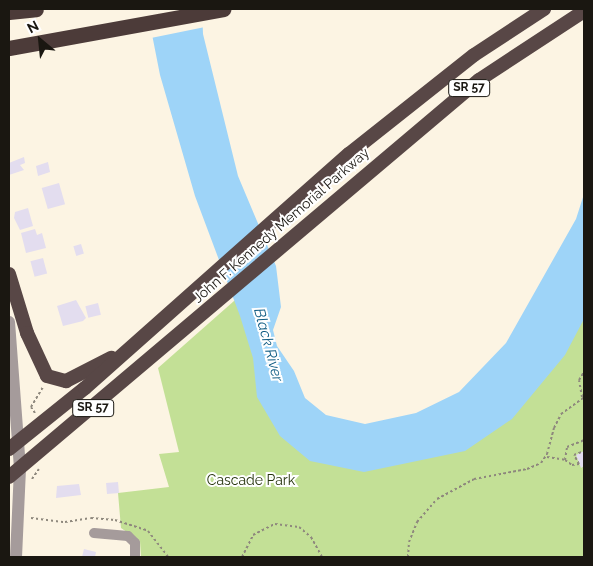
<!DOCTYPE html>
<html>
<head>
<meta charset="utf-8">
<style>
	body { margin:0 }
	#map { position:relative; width:593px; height:566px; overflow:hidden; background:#fcf4e3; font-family:Raleway,sans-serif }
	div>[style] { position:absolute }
	.green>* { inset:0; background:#c3e096 }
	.water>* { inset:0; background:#9ed4f8 }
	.pier>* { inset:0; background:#fcf4e3 }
	.building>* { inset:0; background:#e3ddef; transform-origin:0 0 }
	.path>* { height:2px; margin-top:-1px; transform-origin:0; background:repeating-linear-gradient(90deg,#8e887d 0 2.5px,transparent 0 5px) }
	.minor>* { height:10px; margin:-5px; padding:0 5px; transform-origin:5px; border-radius:5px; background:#a59b9b }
	.tertiary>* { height:12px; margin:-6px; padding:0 6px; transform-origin:6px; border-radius:6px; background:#a59b9b }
	.trunk>* { height:14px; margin:-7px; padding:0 7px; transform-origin:7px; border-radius:7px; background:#584746 }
	.motorway>* { height:15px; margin:-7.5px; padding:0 7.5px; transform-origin:7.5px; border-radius:7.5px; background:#4c3b39 }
	span { translate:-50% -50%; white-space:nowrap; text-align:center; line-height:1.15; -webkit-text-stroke:4px #fff; paint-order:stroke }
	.shield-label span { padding:1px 4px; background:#fff; border:1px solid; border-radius:4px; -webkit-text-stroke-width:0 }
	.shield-label { font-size:12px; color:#1a1711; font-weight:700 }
	.street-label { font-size:14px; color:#1a1711 }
	.park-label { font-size:14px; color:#27350e }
	.water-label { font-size:15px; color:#105c83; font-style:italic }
	.frame { position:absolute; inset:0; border:10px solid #1a1711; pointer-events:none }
	.north { position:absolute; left:15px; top:15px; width:50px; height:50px; -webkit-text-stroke:4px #fff; paint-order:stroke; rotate:332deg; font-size:14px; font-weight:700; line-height:20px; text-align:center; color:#1a1711 }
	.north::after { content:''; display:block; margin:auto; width:18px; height:22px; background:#1a1711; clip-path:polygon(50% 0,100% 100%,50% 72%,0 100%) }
</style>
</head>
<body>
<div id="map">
	<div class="green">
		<i style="clip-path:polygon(584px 254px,584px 557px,141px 557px,140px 541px,121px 528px,118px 493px,169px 487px,159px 454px,179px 452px,158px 368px,251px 286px,271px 368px,328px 442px,447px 430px)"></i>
	</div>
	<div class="water">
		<i style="clip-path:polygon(147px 9px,202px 9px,203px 34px,238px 176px,276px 266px,281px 307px,273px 330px,277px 346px,294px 371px,305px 398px,326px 415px,365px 424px,416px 413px,459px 392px,506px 343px,576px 219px,584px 194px,584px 319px,565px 355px,512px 419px,465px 451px,364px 472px,310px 461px,280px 436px,257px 397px,253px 358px,240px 316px,195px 196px,160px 75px)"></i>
	</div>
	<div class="pier">
		<i style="clip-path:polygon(145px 9px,204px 9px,205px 27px,151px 38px)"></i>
	</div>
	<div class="building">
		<i style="clip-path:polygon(24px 157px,25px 163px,20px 165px,24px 170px,9px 175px,9px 163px)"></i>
		<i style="clip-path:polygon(48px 162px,50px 172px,38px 176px,36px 166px)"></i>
		<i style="left:59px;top:183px;width:22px;height:18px;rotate:74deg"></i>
		<i style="clip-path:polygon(28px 208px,33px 226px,20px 230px,14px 218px,15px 212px)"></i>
		<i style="clip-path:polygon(35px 229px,37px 235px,42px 233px,46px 248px,26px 253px,21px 233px)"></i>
		<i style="left:81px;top:244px;width:10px;height:8px;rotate:73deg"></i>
		<i style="left:43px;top:258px;width:16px;height:13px;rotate:75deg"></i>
		<i style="clip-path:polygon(76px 300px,86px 318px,83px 321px,63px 326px,57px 306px)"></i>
		<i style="left:98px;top:303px;width:12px;height:13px;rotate:76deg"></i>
		<i style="clip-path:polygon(584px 451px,584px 466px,581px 468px,576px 455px)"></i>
		<i style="left:118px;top:482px;width:11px;height:12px;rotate:85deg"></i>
		<i style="clip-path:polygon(79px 484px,81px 495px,56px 498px,57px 486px)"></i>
		<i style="clip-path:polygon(84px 549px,96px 552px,95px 557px,82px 557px)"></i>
	</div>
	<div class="path">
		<i style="left:582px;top:397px;width:17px;rotate:-100deg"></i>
		<i style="left:579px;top:380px;width:9px;rotate:-58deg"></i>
		<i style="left:35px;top:413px;width:7px;rotate:-124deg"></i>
		<i style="left:31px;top:407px;width:23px;rotate:-59deg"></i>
		<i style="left:547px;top:457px;width:18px;rotate:9deg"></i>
		<i style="left:565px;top:460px;width:13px;rotate:-81deg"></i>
		<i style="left:567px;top:447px;width:18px;rotate:-22deg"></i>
		<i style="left:565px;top:460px;width:9px;rotate:36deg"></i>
		<i style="left:572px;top:465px;width:7px;rotate:-8deg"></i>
		<i style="left:579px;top:464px;width:10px;rotate:-119deg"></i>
		<i style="left:574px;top:455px;width:11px;rotate:-22deg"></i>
		<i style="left:32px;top:479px;width:12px;rotate:-55deg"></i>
		<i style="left:31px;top:518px;width:34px;rotate:7deg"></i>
		<i style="left:65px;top:522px;width:26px;rotate:-9deg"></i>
		<i style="left:91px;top:518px;width:24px;rotate:5deg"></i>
		<i style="left:115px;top:520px;width:35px;rotate:18deg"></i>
		<i style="left:148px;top:531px;width:33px;rotate:52deg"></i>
		<i style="left:242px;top:557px;width:25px;rotate:-63deg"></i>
		<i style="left:253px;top:535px;width:25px;rotate:-27deg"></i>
		<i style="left:275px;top:524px;width:24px;rotate:7deg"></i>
		<i style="left:299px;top:527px;width:16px;rotate:40deg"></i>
		<i style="left:311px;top:537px;width:23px;rotate:61deg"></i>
		<i style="left:408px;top:557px;width:15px;rotate:-86deg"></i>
		<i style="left:409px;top:542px;width:22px;rotate:-68deg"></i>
		<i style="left:417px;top:522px;width:30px;rotate:-49deg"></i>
		<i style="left:437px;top:499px;width:42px;rotate:-28.4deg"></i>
		<i style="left:474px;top:479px;width:54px;rotate:-10.7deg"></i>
		<i style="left:527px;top:469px;width:15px;rotate:-23deg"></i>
		<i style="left:541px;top:463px;width:11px;rotate:-56deg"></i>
		<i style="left:547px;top:454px;width:27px;rotate:-75deg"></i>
		<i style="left:554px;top:428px;width:16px;rotate:-63deg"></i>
		<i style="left:561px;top:414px;width:29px;rotate:-36deg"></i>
	</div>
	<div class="minor">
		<i style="left:94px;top:533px;width:34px;rotate:5deg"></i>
		<i style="left:128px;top:536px;width:10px;rotate:45deg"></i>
		<i style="left:135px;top:543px;width:14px;rotate:90deg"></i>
	</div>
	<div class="tertiary">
		<i style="left:9px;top:322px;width:147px;rotate:85.7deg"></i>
		<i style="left:20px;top:469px;width:88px;rotate:92.6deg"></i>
	</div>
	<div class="trunk">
		<i style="left:9px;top:274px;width:62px;rotate:73deg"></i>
		<i style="left:27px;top:333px;width:47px;rotate:65.1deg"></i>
		<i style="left:47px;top:376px;width:20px;rotate:15deg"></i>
		<i style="left:66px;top:381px;width:51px;rotate:-27.1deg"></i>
		<i style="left:9px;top:449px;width:97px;rotate:-38.8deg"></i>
		<i style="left:85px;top:388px;width:353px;rotate:-41.6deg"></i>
		<i style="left:349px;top:154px;width:159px;rotate:-38.4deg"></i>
		<i style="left:474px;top:55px;width:84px;rotate:-33.3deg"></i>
		<i style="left:9px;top:477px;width:615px;rotate:-40.19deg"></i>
		<i style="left:479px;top:80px;width:126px;rotate:-33.3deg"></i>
	</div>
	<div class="motorway">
		<i style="left:9px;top:12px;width:27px;rotate:-6deg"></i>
		<i style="left:9px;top:48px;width:218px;rotate:-10.3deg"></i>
	</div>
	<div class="shield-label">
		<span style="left:469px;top:88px">SR 57</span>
		<span style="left:93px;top:408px">SR 57</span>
	</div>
	<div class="street-label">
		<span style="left:281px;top:225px;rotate:-41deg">John F. Kennedy Memorial Parkway</span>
	</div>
	<div class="park-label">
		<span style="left:251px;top:480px">Cascade Park</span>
	</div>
	<div class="water-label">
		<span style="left:268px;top:345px;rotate:75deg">Black River</span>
	</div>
	<div class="frame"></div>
	<div class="north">N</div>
</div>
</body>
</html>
